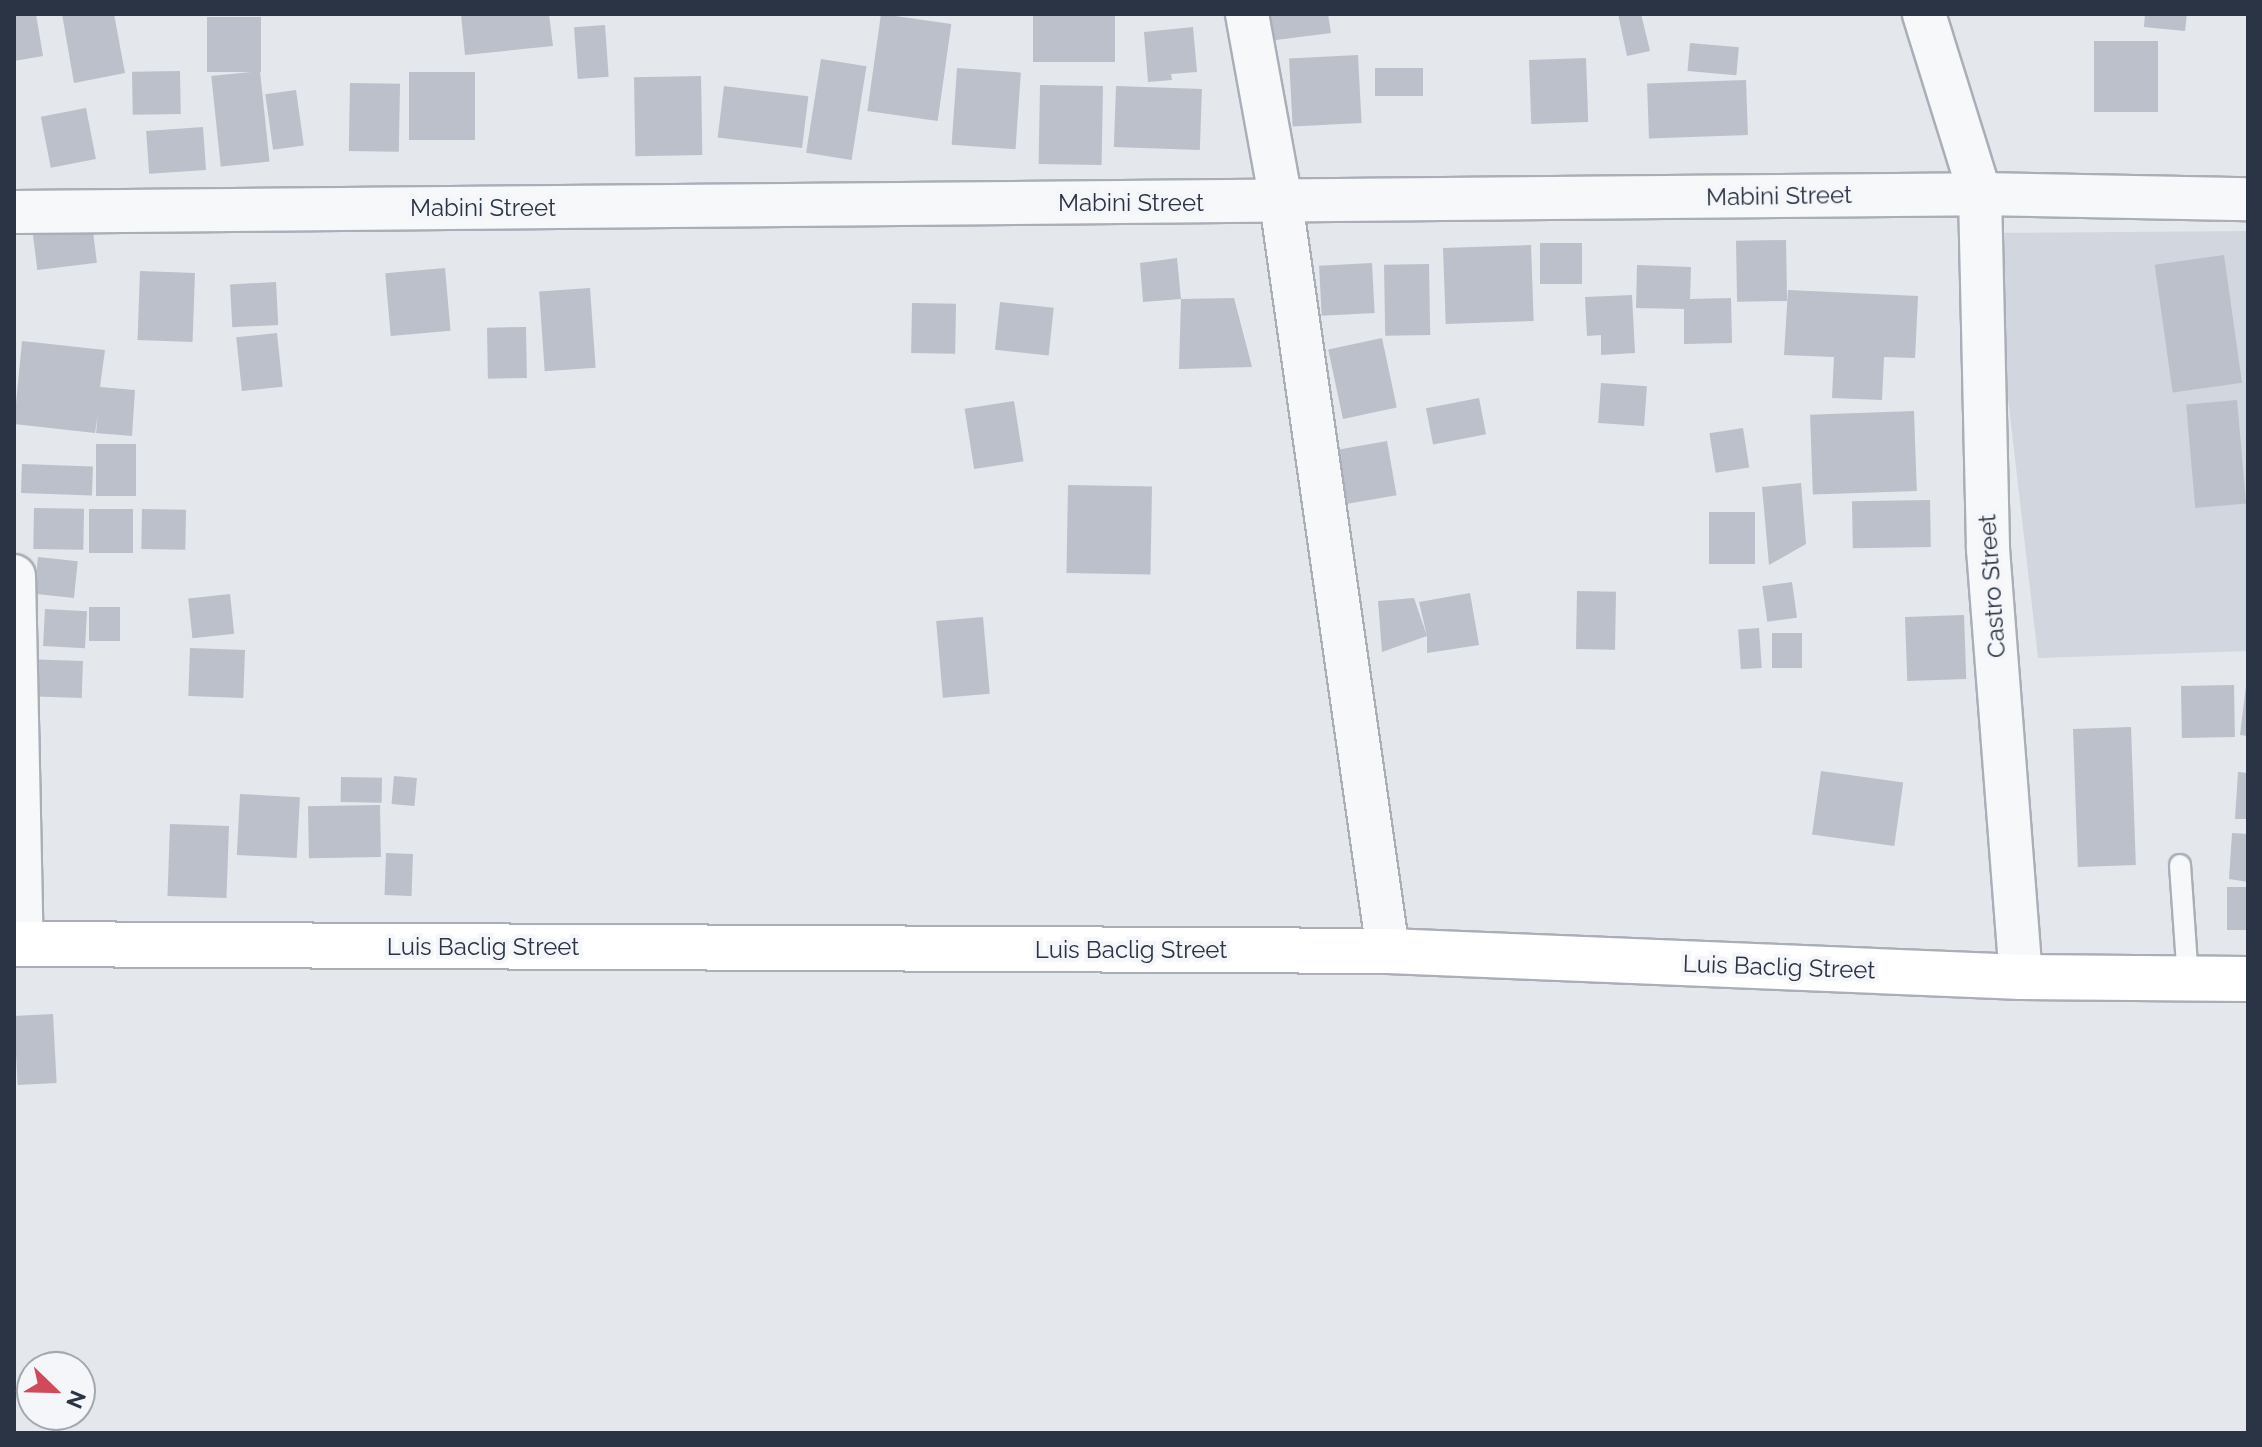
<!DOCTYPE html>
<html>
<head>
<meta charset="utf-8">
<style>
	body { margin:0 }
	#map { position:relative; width:2262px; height:1447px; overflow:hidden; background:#e4e7ec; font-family:Raleway,sans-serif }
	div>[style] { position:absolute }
	.built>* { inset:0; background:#d2d6de }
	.building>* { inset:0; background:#bbc0ca; transform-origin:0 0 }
	.roads { filter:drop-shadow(2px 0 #a9aeb7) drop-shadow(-2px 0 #a9aeb7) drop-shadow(0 2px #a9aeb7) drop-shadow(0 -2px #a9aeb7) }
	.lane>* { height:20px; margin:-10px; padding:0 10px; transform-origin:10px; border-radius:10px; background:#f7f8fa }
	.street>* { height:42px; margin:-21px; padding:0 21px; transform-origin:21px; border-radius:21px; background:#f7f8fa }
	.secondary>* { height:44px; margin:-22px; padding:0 22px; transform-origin:22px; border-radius:22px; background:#fff }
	span { translate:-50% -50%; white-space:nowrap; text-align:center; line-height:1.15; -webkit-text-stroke:8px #f4f6f9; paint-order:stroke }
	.street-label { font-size:24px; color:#2b3445 }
	.frame { position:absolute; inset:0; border:16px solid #2b3445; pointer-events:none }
	.north { position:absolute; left:16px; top:1351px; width:80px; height:80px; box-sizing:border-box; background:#f4f6f9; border:2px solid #a4a8b1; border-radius:50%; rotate:113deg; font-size:22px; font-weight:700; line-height:32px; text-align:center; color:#2b3445 }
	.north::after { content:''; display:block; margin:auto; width:28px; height:36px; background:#d1495b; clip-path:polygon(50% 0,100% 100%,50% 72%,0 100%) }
</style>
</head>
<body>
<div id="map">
	<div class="built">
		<i style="clip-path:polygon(2248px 231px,2248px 651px,2038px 658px,1989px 233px)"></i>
	</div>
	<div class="building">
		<i style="clip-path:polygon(14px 14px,36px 14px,43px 56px,14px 61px)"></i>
		<i style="clip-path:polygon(62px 14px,114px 14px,125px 73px,74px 83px)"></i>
		<i style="clip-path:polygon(461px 14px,549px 14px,553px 46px,465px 55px)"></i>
		<i style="left:881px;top:14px;width:71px;height:98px;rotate:8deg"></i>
		<i style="left:1033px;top:14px;width:82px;height:48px"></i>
		<i style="clip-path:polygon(1265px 14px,1328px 14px,1331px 33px,1269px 41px)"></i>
		<i style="clip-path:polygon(1618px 14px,1641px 14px,1650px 51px,1627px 56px)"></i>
		<i style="clip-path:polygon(2145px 14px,2187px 14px,2185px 31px,2144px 27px)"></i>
		<i style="left:207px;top:17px;width:54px;height:55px"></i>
		<i style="left:605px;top:25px;width:52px;height:31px;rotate:86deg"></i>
		<i style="clip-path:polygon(1193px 27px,1197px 72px,1171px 74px,1172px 80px,1148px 82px,1144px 32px)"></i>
		<i style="left:2094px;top:41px;width:64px;height:71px"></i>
		<i style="left:1690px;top:43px;width:49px;height:28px;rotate:5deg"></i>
		<i style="left:1358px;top:55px;width:68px;height:69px;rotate:87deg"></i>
		<i style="left:1586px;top:58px;width:64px;height:57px;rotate:88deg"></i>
		<i style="left:821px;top:59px;width:46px;height:95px;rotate:9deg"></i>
		<i style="left:957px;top:68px;width:64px;height:77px;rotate:4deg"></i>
		<i style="left:1423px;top:68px;width:28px;height:48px;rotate:90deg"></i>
		<i style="left:180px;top:71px;width:43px;height:48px;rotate:89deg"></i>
		<i style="left:260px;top:71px;width:91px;height:49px;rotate:84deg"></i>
		<i style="left:409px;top:72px;width:66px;height:68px"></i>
		<i style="left:701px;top:76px;width:79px;height:67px;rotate:89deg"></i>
		<i style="left:1746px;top:80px;width:55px;height:99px;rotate:88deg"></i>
		<i style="left:350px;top:83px;width:50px;height:68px;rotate:1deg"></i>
		<i style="left:1040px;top:85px;width:63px;height:79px;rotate:1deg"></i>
		<i style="left:724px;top:86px;width:85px;height:52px;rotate:7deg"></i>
		<i style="left:1116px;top:86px;width:86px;height:61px;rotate:2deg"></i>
		<i style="left:296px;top:90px;width:56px;height:31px;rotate:82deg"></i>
		<i style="left:86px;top:108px;width:52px;height:46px;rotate:79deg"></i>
		<i style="left:203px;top:127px;width:43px;height:57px;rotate:86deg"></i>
		<i style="left:92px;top:223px;width:40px;height:60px;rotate:83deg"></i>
		<i style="left:1786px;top:240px;width:61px;height:50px;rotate:89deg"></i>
		<i style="left:1540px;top:243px;width:42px;height:41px"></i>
		<i style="left:1531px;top:245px;width:76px;height:88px;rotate:88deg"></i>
		<i style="left:2224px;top:255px;width:129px;height:70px;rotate:82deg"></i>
		<i style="clip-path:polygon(1177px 258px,1181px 299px,1234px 298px,1252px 367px,1179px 369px,1181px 299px,1143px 302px,1140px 263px)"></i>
		<i style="left:1372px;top:263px;width:50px;height:53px;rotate:87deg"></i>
		<i style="left:1429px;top:264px;width:71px;height:45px;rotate:89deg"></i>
		<i style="clip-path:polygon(1637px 265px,1691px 267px,1690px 299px,1731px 298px,1732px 343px,1684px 344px,1684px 309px,1636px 308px)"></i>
		<i style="left:445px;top:268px;width:63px;height:60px;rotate:85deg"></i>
		<i style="left:140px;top:271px;width:55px;height:69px;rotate:2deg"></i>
		<i style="left:276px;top:282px;width:43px;height:46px;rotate:87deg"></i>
		<i style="left:590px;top:288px;width:80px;height:51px;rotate:86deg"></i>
		<i style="clip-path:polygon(1788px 290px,1918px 296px,1915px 358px,1884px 357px,1882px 400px,1832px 398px,1834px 357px,1784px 355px)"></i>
		<i style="clip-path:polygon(1632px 295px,1635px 353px,1601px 355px,1601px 335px,1587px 336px,1585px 297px)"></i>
		<i style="left:1000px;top:302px;width:54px;height:48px;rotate:6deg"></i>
		<i style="left:912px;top:303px;width:44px;height:50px;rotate:1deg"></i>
		<i style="left:526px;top:327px;width:51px;height:39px;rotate:89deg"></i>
		<i style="left:277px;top:333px;width:54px;height:41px;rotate:84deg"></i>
		<i style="left:1382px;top:338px;width:71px;height:55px;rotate:78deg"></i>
		<i style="clip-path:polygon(22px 341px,105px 350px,100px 387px,135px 390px,132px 436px,96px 433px,98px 414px,95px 433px,14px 424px)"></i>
		<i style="left:1601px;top:383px;width:46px;height:40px;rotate:4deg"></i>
		<i style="left:1479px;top:398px;width:37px;height:54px;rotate:79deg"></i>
		<i style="left:2237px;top:400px;width:104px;height:51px;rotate:85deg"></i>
		<i style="left:1014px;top:401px;width:61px;height:50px;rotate:81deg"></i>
		<i style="left:1914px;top:411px;width:80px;height:104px;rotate:88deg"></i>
		<i style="left:1743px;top:428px;width:40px;height:34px;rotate:81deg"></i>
		<i style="left:1387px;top:441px;width:55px;height:60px;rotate:80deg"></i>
		<i style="left:96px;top:444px;width:40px;height:52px"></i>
		<i style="left:22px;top:464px;width:71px;height:29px;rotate:2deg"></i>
		<i style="clip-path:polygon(1801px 483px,1806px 544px,1769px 565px,1762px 487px)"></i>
		<i style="left:1068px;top:485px;width:84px;height:88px;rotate:1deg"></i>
		<i style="left:1930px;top:500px;width:47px;height:78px;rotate:89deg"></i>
		<i style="left:34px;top:508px;width:50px;height:41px;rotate:1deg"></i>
		<i style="left:133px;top:509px;width:44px;height:44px;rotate:90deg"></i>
		<i style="left:142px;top:509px;width:44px;height:40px;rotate:1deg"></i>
		<i style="left:1709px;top:512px;width:46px;height:52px"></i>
		<i style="left:38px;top:557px;width:40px;height:37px;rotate:6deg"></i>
		<i style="left:1792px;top:582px;width:36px;height:30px;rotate:82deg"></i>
		<i style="left:1577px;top:591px;width:39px;height:58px;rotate:1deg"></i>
		<i style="clip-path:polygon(1470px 593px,1479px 645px,1427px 653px,1427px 636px,1382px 652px,1378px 601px,1414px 598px,1427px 636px,1419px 602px)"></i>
		<i style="left:230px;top:594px;width:40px;height:42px;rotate:84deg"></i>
		<i style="left:89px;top:607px;width:31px;height:34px"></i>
		<i style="left:45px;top:609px;width:42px;height:37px;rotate:3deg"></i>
		<i style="left:1964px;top:615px;width:64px;height:59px;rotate:88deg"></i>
		<i style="left:983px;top:617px;width:77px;height:47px;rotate:85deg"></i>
		<i style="left:1759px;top:628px;width:40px;height:21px;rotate:86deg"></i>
		<i style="left:1772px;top:633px;width:30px;height:35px"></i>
		<i style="left:190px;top:648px;width:55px;height:48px;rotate:2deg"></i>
		<i style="left:23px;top:659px;width:60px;height:37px;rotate:2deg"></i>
		<i style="left:2234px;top:685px;width:52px;height:53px;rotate:89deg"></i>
		<i style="clip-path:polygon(2246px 686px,2248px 686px,2248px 736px,2240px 735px)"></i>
		<i style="left:2131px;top:727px;width:138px;height:58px;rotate:88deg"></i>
		<i style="left:1821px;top:771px;width:83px;height:64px;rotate:8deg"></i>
		<i style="clip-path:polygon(2238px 772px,2248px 773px,2248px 819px,2235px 819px)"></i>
		<i style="left:394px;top:776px;width:23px;height:28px;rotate:5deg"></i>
		<i style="left:341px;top:777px;width:41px;height:25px;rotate:1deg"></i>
		<i style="left:240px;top:794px;width:60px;height:61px;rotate:3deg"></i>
		<i style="left:380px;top:805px;width:52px;height:72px;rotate:89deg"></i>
		<i style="left:170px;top:824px;width:59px;height:72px;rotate:2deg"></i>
		<i style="clip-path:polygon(2232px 833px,2248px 834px,2248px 882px,2229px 879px)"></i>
		<i style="left:386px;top:853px;width:27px;height:42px;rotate:2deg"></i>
		<i style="left:2227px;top:887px;width:21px;height:43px"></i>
		<i style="left:53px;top:1014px;width:69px;height:39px;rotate:87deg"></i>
	</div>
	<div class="roads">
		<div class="lane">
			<i style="left:2180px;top:865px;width:114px;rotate:86deg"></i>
		</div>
		<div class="street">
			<i style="left:1247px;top:14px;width:191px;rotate:79.7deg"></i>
			<i style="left:1281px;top:202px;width:757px;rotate:81.87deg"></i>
			<i style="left:1924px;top:14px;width:189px;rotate:72.7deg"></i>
			<i style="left:1980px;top:194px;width:355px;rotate:88.7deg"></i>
			<i style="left:1988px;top:549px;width:429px;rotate:85.6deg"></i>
			<i style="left:14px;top:212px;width:1966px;rotate:-0.52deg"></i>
			<i style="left:1980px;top:194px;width:268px;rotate:1.1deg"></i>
			<i style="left:14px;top:576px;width:369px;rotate:88.8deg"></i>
		</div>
		<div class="secondary">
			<i style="left:14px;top:944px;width:1374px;rotate:0.29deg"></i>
			<i style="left:1388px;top:951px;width:634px;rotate:2.35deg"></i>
			<i style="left:2021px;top:977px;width:227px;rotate:0.5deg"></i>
		</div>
	</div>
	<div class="street-label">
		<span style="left:1779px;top:196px;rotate:-1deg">Mabini Street</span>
		<span style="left:1131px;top:203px">Mabini Street</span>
		<span style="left:483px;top:208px">Mabini Street</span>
		<span style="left:1992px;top:586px;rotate:-94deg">Castro Street</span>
		<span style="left:483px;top:947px">Luis Baclig Street</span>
		<span style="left:1131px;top:950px">Luis Baclig Street</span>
		<span style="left:1779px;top:967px;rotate:2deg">Luis Baclig Street</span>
	</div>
	<div class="frame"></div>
	<div class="north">N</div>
</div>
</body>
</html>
